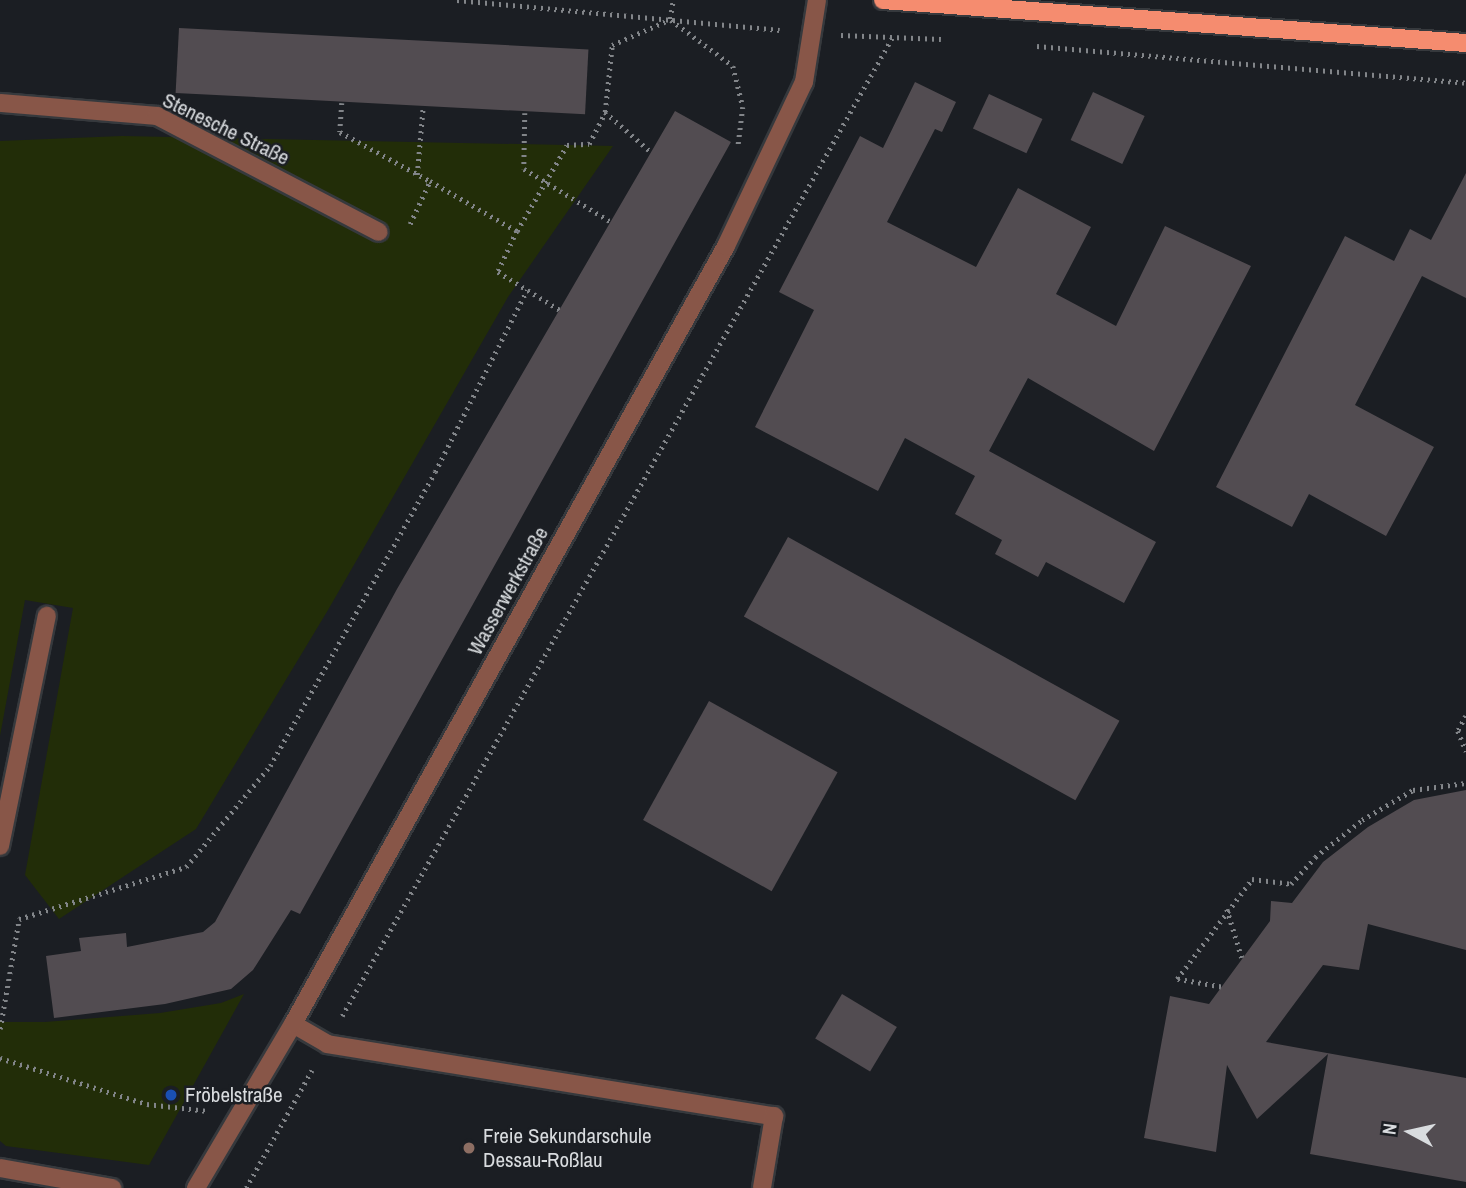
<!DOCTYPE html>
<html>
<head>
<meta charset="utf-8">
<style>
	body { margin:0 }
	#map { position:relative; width:1466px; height:1188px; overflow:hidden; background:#1b1e23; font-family:"Archivo Narrow",sans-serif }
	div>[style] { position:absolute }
	.green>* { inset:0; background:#222d08 }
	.building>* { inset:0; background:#524c51; transform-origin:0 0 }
	.path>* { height:4.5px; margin-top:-2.25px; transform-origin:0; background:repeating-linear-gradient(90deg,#828589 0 2px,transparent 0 7px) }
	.roads { filter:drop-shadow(2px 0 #36393d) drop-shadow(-2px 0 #36393d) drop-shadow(0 2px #36393d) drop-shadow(0 -2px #36393d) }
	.minor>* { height:18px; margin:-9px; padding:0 9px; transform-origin:9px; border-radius:9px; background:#885648 }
	.major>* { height:18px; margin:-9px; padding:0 9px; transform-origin:9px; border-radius:9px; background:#f58c6f }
	.dots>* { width:19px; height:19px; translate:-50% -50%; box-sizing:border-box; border:4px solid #1b1e23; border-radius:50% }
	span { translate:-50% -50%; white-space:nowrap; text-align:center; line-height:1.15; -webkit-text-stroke:5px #1b1e23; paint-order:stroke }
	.street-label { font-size:21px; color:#d9dcdf }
	.poi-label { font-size:21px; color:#d9dcdf }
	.left { translate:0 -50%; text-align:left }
	.north { position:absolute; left:1375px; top:1097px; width:70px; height:70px; -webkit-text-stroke:5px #1b1e23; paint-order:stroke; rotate:278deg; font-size:19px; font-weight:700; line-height:28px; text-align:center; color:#d9dcdf }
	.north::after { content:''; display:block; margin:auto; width:24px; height:32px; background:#d9dcdf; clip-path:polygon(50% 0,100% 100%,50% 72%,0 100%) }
</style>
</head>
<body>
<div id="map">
	<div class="green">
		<i style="clip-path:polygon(122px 136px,613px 146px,508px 297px,328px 610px,196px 829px,59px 919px,25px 875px,73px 608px,25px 600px,0 736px,0 141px)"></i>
		<i style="clip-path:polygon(244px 994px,149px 1165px,6px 1146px,0 1141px,0 1022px,45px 1022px,160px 1013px,221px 1003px)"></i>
	</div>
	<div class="building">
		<i style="left:179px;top:28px;width:410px;height:65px;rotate:3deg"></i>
		<i style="clip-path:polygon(915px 82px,956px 102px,942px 132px,935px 129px,887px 222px,976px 267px,1018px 188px,1091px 227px,1056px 294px,1116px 326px,1165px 226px,1251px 266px,1154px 451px,1028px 378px,989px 451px,1156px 542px,1124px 603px,1046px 562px,1038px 577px,995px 554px,1002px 540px,955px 514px,975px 476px,905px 438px,878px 491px,755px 427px,814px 310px,779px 292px,860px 136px,883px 148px)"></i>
		<i style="left:1093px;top:92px;width:57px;height:53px;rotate:25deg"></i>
		<i style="left:989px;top:94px;width:59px;height:38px;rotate:25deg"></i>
		<i style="clip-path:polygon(675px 111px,731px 142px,300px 914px,291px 910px,253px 970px,231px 989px,165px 1004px,54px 1018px,46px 956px,81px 951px,79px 938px,126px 933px,127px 947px,203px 932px,215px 922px,397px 589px)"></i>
		<i style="clip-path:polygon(1466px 173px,1466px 298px,1422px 276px,1355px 405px,1434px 447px,1386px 536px,1309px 494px,1292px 527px,1216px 487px,1345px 236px,1394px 261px,1410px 229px,1431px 240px)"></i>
		<i style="left:788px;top:537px;width:379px;height:91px;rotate:29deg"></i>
		<i style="left:709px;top:701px;width:147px;height:136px;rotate:29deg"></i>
		<i style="clip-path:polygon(1466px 790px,1466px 950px,1368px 924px,1359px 970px,1323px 965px,1266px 1042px,1466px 1078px,1466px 1182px,1310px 1154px,1328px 1054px,1257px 1119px,1227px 1065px,1216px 1152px,1144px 1138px,1170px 996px,1209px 1004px,1270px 921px,1271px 901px,1292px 903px,1323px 862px,1368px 827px,1414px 800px)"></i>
		<i style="left:842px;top:994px;width:64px;height:52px;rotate:31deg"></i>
	</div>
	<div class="path">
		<i style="left:457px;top:0;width:324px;rotate:5.3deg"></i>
		<i style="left:670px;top:19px;width:19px;rotate:-81deg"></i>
		<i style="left:671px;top:20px;width:77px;rotate:36.6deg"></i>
		<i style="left:733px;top:66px;width:42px;rotate:76.3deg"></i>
		<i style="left:743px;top:107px;width:39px;rotate:97deg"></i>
		<i style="left:841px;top:35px;width:100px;rotate:2.3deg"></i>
		<i style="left:1037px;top:46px;width:431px;rotate:4.9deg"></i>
		<i style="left:342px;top:103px;width:29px;rotate:94deg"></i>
		<i style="left:340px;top:132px;width:102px;rotate:28.6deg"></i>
		<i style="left:605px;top:112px;width:61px;rotate:41deg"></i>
		<i style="left:525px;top:113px;width:56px;rotate:91deg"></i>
		<i style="left:524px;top:169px;width:102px;rotate:31.3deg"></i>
		<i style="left:417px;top:175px;width:68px;rotate:-85deg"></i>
		<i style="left:410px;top:224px;width:47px;rotate:-65.1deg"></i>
		<i style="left:430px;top:181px;width:100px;rotate:29.9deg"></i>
		<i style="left:517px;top:231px;width:99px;rotate:-59.8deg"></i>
		<i style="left:567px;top:145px;width:22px;rotate:-3deg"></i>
		<i style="left:589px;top:144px;width:36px;rotate:-63deg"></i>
		<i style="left:605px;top:112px;width:67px;rotate:-84deg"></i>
		<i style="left:612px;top:45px;width:62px;rotate:-23.7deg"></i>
		<i style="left:517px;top:231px;width:45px;rotate:114.9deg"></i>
		<i style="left:498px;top:272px;width:73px;rotate:31.5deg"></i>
		<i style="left:1466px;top:716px;width:17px;rotate:118deg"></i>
		<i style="left:1458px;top:731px;width:22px;rotate:68deg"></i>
		<i style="left:1227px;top:909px;width:51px;rotate:73deg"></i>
		<i style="left:1221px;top:987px;width:45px;rotate:-169.7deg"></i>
		<i style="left:1177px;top:979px;width:125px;rotate:-53.1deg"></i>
		<i style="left:1252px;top:879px;width:39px;rotate:7deg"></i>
		<i style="left:1291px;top:884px;width:36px;rotate:-48deg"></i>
		<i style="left:1315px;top:857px;width:60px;rotate:-38.2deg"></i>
		<i style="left:1362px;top:820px;width:59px;rotate:-30.5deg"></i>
		<i style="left:1413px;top:790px;width:53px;rotate:-7.5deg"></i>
		<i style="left:342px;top:1016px;width:1122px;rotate:-60.65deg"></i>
		<i style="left:0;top:1029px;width:112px;rotate:-80.2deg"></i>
		<i style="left:19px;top:919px;width:175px;rotate:-17.3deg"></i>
		<i style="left:186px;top:867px;width:131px;rotate:-50.3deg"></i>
		<i style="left:270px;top:766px;width:337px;rotate:-60.7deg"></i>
		<i style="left:435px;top:472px;width:204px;rotate:-63.2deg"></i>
		<i style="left:0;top:1058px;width:154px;rotate:17.4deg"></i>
		<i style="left:147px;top:1104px;width:61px;rotate:6.5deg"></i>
		<i style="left:246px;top:1188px;width:135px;rotate:-60.8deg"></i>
	</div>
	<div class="roads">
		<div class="minor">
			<i style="left:0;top:103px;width:158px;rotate:4.7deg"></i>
			<i style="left:157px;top:116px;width:250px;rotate:27.6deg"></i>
			<i style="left:0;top:846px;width:235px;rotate:-78.5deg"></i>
			<i style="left:293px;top:1024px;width:39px;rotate:30deg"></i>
			<i style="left:327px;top:1044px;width:453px;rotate:9.2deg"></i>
			<i style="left:774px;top:1116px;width:73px;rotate:99.5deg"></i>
			<i style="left:0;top:1168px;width:114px;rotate:10.1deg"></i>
			<i style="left:196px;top:1188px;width:191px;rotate:-59.4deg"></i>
			<i style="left:293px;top:1024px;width:890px;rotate:-60.9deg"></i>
			<i style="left:726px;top:246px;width:182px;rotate:-64.6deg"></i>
			<i style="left:804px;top:82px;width:83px;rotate:-81deg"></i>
		</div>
		<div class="major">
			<i style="left:883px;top:0;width:585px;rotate:4.22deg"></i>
		</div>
	</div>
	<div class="dots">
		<i style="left:171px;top:1095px;background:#1a4fb4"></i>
		<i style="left:469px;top:1148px;background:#8d6e63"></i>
	</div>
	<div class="street-label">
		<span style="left:226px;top:129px;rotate:26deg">Stenesche Straße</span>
		<span style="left:508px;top:591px;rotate:-61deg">Wasserwerkstraße</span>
	</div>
	<div class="poi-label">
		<span class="left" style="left:185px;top:1095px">Fröbelstraße</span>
		<span class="left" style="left:483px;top:1148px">Freie Sekundarschule<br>Dessau-Roßlau</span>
	</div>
	<div class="north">N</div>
</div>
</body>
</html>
